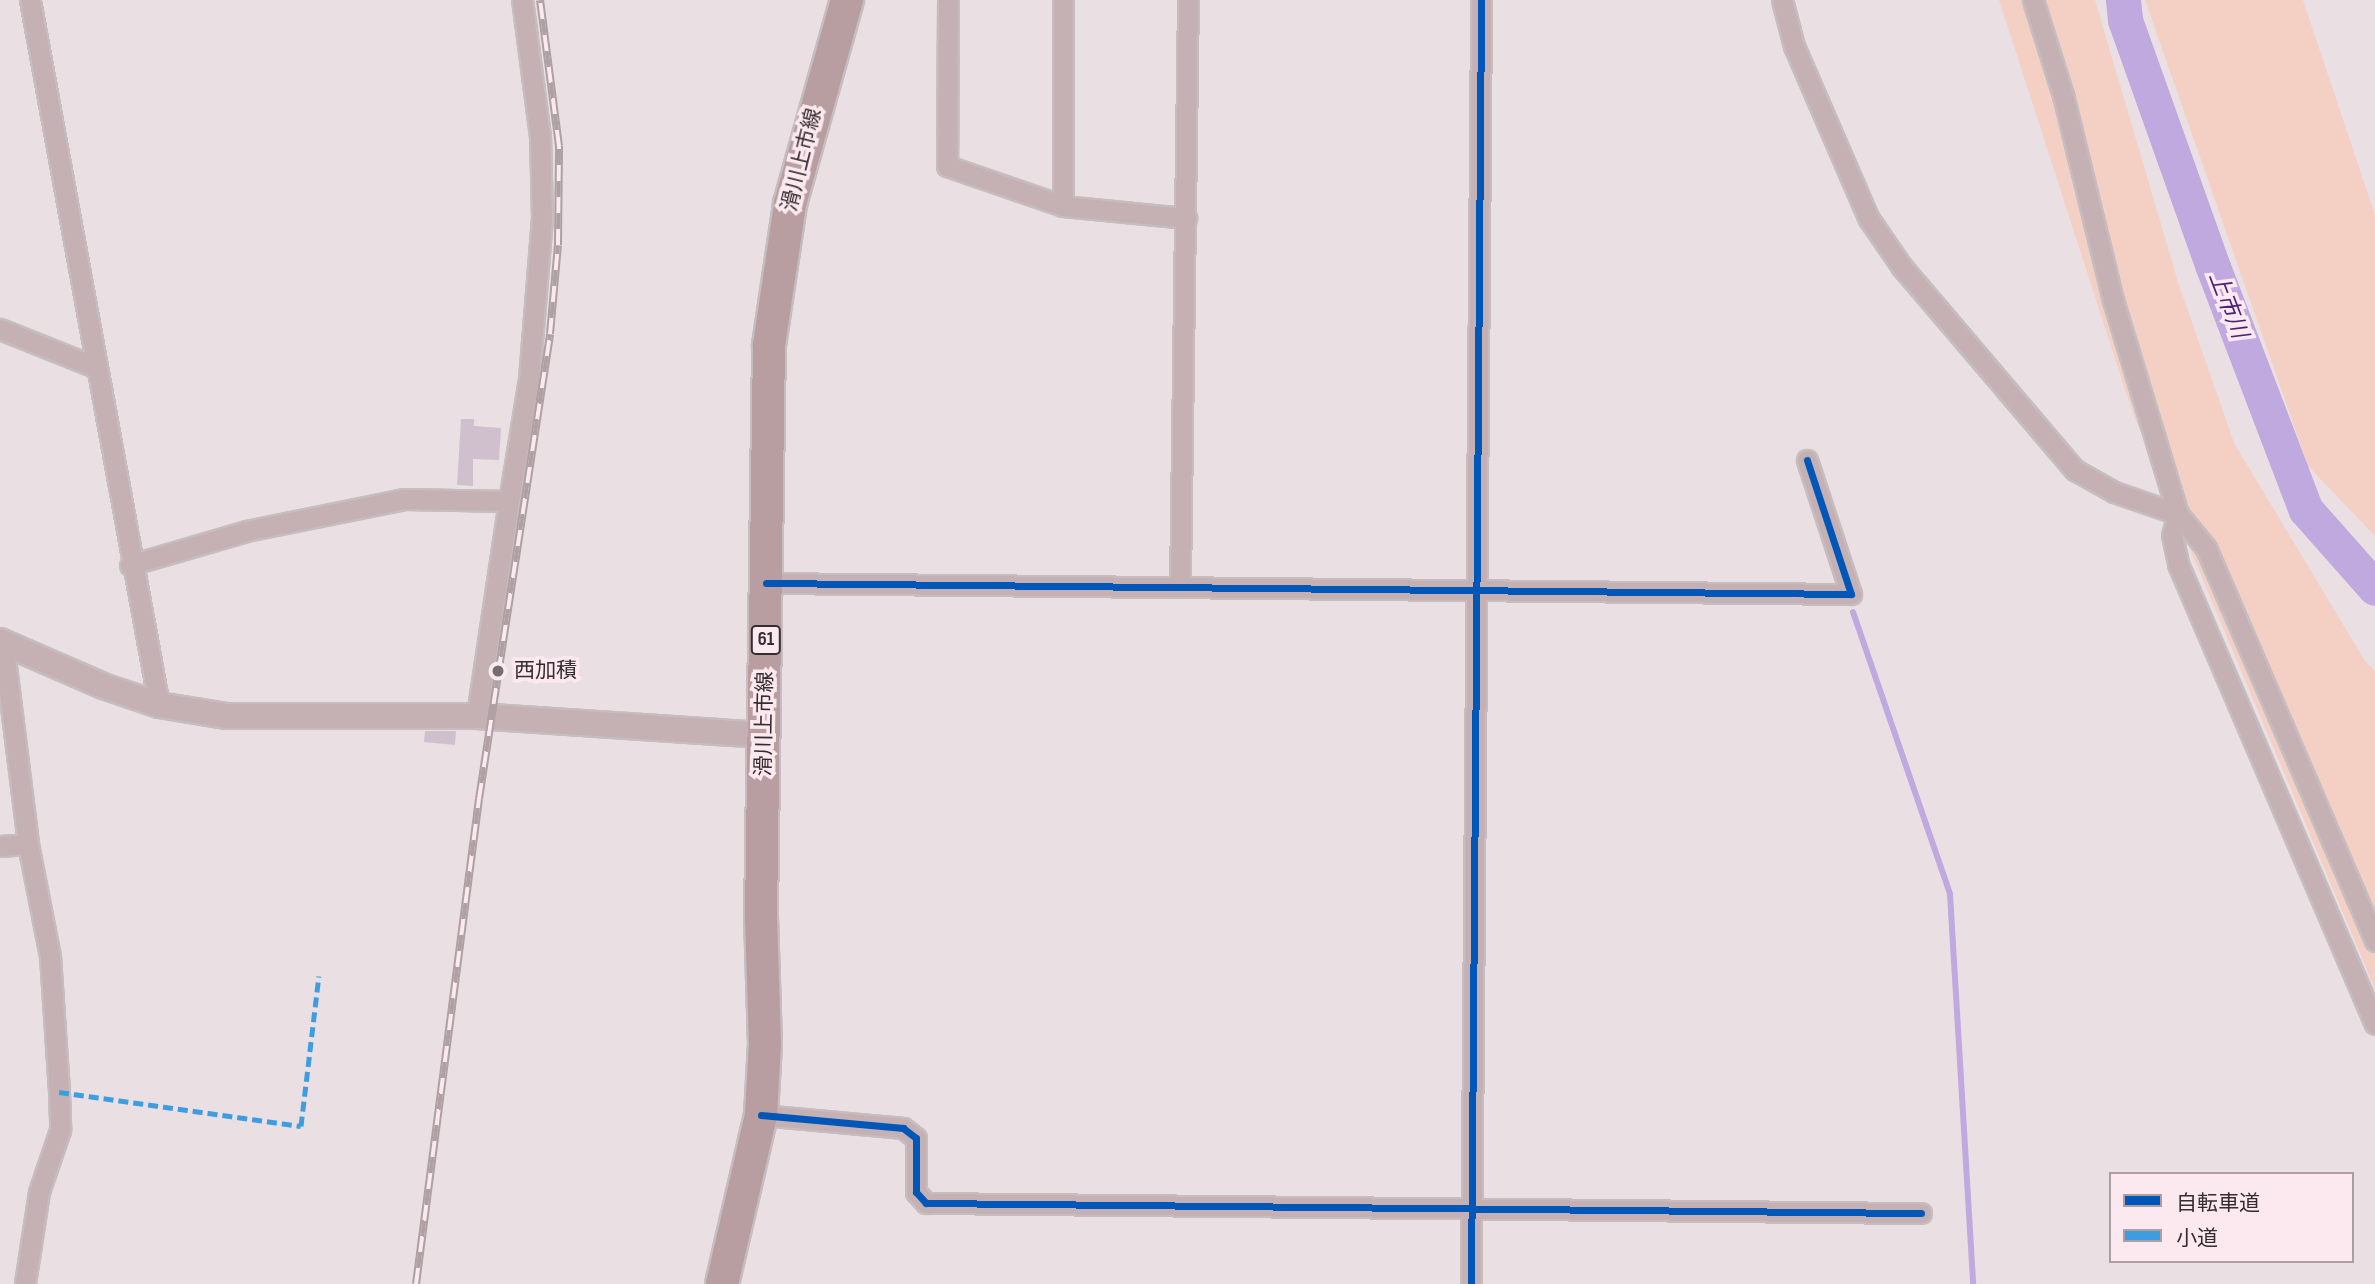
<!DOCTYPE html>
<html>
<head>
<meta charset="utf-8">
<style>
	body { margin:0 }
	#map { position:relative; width:2375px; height:1284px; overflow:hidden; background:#eae0e4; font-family:"Sofia Sans Condensed","Noto Sans JP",sans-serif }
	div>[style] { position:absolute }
	.green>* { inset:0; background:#f3cfc4 }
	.stream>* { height:6px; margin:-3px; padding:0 3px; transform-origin:3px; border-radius:3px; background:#c0a9de }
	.river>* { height:35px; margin:-17.5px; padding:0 17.5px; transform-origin:17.5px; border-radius:17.5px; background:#c0a9de }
	.building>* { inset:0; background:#d0c0cd }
	.roads { filter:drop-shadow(2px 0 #c5bdc0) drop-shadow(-2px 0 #c5bdc0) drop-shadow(0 2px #c5bdc0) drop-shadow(0 -2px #c5bdc0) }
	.minor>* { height:19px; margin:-9.5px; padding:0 9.5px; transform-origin:9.5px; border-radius:9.5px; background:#c5b1b3 }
	.tertiary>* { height:24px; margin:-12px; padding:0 12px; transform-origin:12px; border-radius:12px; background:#c5b1b3 }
	.primary>* { height:32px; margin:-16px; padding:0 16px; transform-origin:16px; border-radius:16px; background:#b89ea0 }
	.rail>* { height:8px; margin-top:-4px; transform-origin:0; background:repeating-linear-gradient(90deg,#fce9f0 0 16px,#aea0a3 0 32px); box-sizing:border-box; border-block:2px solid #aea0a3 }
	.quiet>* { height:5px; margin-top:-2.5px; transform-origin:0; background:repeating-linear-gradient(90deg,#3e9de1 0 10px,transparent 0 15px) }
	.cycleway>* { height:7px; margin:-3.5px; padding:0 3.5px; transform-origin:3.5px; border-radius:3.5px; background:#0057b8 }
	.dots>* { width:19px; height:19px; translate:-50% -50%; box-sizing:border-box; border:4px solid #fce9f0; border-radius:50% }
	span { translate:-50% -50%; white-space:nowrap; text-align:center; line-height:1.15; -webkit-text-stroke:7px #fce9f0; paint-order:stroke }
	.shield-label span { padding:2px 5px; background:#fce9f0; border:2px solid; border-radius:5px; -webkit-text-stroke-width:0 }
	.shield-label { font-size:19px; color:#342d30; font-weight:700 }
	.street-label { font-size:21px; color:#342d30 }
	.poi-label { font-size:21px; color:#342d30 }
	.left { translate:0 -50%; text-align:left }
	.water-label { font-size:23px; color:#4b2378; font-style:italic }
	.legend { position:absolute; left:2109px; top:1172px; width:245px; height:91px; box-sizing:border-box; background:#fce9f0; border:2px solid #ac9ea3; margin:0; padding:9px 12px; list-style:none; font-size:21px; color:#342d30 }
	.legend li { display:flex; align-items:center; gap:14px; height:35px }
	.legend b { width:35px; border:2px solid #ac9ea3 }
</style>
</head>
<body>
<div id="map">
	<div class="green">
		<i style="clip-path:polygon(1999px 0,2095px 0,2178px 282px,2234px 443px,2365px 661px,2375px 671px,2375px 989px,2132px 411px)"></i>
		<i style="clip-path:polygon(2145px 0,2303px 0,2375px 215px,2375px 536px,2308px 466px)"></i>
	</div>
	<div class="stream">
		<i style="left:1853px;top:612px;width:298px;rotate:71deg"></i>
		<i style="left:1950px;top:894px;width:391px;rotate:86.6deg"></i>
	</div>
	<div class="river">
		<i style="left:2123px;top:0;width:20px;rotate:84deg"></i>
		<i style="left:2125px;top:20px;width:262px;rotate:70.4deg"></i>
		<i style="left:2213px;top:267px;width:260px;rotate:69.1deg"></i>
		<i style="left:2306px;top:510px;width:104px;rotate:48.5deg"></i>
	</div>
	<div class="building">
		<i style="clip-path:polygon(461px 419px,474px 419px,474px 426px,501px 428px,499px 460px,473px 459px,473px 486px,457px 485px)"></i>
		<i style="clip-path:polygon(425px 731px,456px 731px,455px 745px,424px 742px)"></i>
	</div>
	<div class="roads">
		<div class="minor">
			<i style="left:30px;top:0;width:717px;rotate:79.63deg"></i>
			<i style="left:948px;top:0;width:166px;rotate:90.3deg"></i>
			<i style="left:947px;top:166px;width:123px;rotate:19deg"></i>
			<i style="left:1063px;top:206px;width:124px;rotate:5.6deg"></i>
			<i style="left:1782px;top:0;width:48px;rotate:75.4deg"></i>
			<i style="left:1794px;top:46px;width:189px;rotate:66.6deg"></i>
			<i style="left:1869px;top:219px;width:58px;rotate:55.5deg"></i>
			<i style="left:1902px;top:267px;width:267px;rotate:49.6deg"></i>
			<i style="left:2075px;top:470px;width:45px;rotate:29.4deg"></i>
			<i style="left:2114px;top:492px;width:68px;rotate:19deg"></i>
			<i style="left:2178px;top:514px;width:224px;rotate:-106.9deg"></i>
			<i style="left:2113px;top:300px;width:211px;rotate:-103.7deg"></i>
			<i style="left:2063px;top:95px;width:100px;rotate:-107.5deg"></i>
			<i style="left:1063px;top:206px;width:206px;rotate:-90deg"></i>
			<i style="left:0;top:329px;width:102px;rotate:21.8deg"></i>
			<i style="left:509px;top:501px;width:124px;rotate:-80.7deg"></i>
			<i style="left:529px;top:379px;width:163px;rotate:-85.4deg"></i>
			<i style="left:542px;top:217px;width:81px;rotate:-91.4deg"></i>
			<i style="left:540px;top:136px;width:137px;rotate:-97.5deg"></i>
			<i style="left:2178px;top:514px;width:22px;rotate:106deg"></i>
			<i style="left:2172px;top:535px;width:30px;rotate:78deg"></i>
			<i style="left:2178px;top:564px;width:500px;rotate:66.82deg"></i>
			<i style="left:2178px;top:514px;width:44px;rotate:50.5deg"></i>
			<i style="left:2206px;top:548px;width:428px;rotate:66.7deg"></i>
			<i style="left:130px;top:565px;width:121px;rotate:-16.3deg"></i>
			<i style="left:246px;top:531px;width:161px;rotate:-11.4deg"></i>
			<i style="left:404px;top:499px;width:105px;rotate:1.1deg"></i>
			<i style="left:509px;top:501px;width:217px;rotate:98.5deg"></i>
			<i style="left:766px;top:583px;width:1085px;rotate:0.58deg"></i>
			<i style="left:1851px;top:594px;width:141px;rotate:-108.2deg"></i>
			<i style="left:1180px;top:585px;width:585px;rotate:-89.22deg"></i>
			<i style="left:3px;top:642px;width:204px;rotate:82.9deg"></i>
			<i style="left:28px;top:844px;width:114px;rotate:78.9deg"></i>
			<i style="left:50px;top:956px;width:136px;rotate:86.2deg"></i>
			<i style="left:59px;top:1092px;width:38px;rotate:88deg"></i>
			<i style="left:60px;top:1130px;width:65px;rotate:108.7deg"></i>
			<i style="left:39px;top:1192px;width:93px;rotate:98.7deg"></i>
			<i style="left:0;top:846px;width:28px;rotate:-4deg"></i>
			<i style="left:761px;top:1115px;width:143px;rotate:5.2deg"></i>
			<i style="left:903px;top:1128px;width:16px;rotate:38deg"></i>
			<i style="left:916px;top:1138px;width:54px;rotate:90deg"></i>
			<i style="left:916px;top:1192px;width:15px;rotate:48deg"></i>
			<i style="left:926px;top:1203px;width:995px;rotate:0.58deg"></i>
			<i style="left:1471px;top:1284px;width:1284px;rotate:-89.55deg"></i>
		</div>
		<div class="tertiary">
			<i style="left:0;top:641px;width:112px;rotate:23.6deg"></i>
			<i style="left:103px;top:686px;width:59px;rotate:18.7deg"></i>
			<i style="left:159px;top:705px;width:69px;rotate:9.2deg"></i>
			<i style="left:227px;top:716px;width:250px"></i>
			<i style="left:477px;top:716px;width:289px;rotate:3.8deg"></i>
		</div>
		<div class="primary">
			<i style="left:722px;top:1284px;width:173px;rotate:-77deg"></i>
			<i style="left:761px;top:1115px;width:71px;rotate:-86.8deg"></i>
			<i style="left:765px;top:1044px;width:127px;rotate:-91.8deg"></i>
			<i style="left:761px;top:917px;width:572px;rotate:-89.2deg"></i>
			<i style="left:769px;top:345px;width:143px;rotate:-81.5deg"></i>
			<i style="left:790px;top:204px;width:212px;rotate:-74.4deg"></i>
		</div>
	</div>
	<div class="rail">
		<i style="left:416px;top:1284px;width:489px;rotate:-82.6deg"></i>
		<i style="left:479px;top:799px;width:470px;rotate:-81.3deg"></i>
		<i style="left:550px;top:334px;width:89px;rotate:-84.9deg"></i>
		<i style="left:558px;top:245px;width:99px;rotate:-89.4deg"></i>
		<i style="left:559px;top:146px;width:147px;rotate:-97.4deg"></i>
	</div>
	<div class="quiet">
		<i style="left:59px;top:1092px;width:244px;rotate:8deg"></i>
		<i style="left:301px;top:1126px;width:151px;rotate:-83.2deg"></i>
	</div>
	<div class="cycleway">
		<i style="left:766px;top:583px;width:1085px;rotate:0.58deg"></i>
		<i style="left:1851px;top:594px;width:141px;rotate:-108.2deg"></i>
		<i style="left:761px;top:1115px;width:143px;rotate:5.2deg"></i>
		<i style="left:903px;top:1128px;width:16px;rotate:38deg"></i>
		<i style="left:916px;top:1138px;width:54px;rotate:90deg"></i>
		<i style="left:916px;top:1192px;width:15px;rotate:48deg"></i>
		<i style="left:926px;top:1203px;width:995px;rotate:0.58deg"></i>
		<i style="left:1471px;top:1284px;width:1284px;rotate:-89.55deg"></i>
	</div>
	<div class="dots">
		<i style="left:498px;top:671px;background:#746c6f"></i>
	</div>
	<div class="shield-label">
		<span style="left:766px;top:640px">61</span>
	</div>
	<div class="street-label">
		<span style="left:802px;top:160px;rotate:-76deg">滑川上市線</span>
		<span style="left:765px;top:724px;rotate:-89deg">滑川上市線</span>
	</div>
	<div class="poi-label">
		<span class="left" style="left:514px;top:671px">西加積</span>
	</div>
	<div class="water-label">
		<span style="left:2228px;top:305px;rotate:69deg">上市川</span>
	</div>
	<ul class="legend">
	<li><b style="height:9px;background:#0057b8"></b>自転車道</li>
	<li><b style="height:9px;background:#3e9de1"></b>小道</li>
	</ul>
</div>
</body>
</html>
